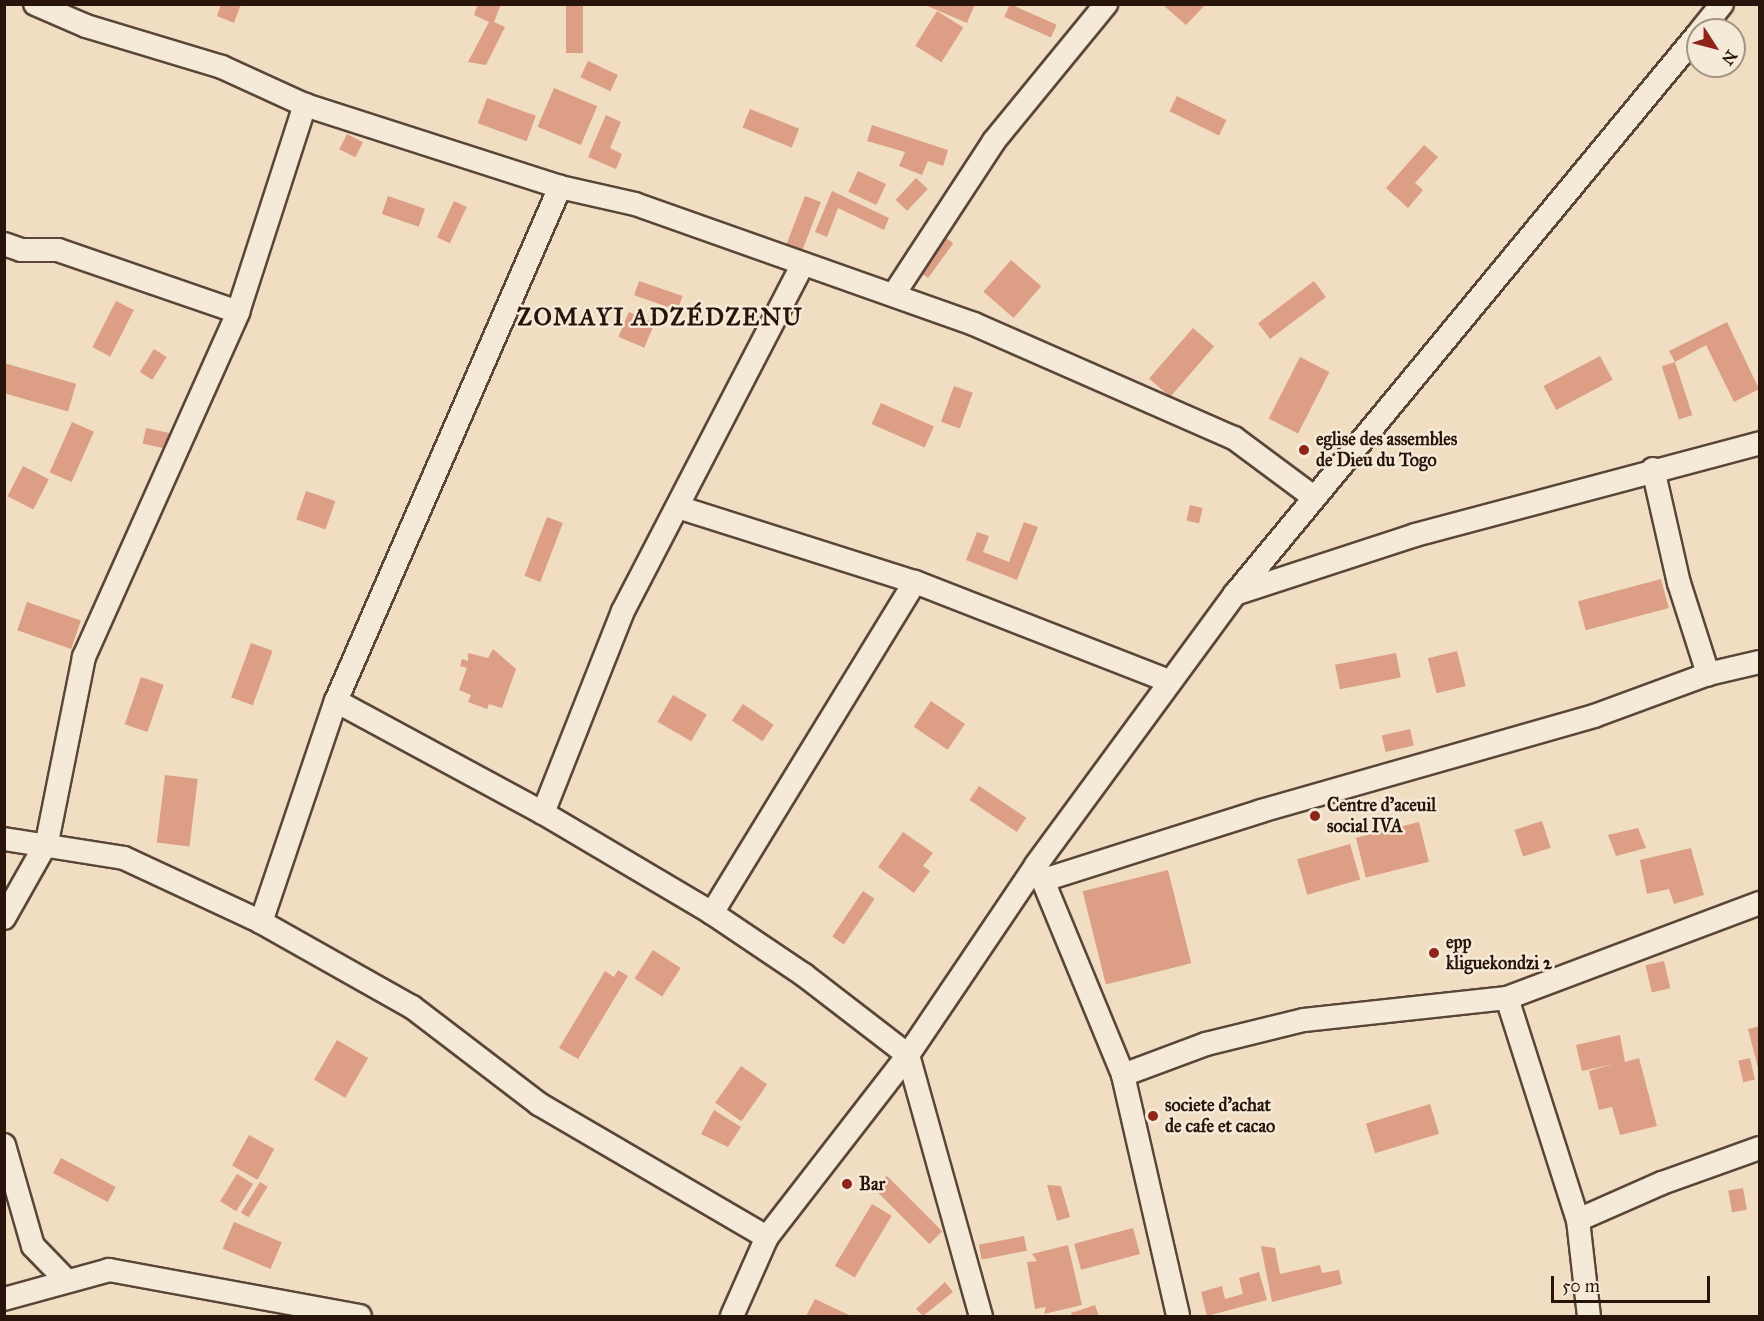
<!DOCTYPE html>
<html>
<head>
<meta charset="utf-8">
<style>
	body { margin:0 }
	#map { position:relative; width:1764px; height:1321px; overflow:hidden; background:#f0ddc2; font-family:"IM FELL Great Primer",serif }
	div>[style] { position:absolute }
	.building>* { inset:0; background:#dc9f86; transform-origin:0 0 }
	.roads { filter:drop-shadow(2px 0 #5a4639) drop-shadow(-2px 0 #5a4639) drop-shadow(0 2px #5a4639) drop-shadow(0 -2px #5a4639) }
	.minor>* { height:22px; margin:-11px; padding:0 11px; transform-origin:11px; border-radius:11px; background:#f5e9d7 }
	.dots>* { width:16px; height:16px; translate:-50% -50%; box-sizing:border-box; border:3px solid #f5e9d7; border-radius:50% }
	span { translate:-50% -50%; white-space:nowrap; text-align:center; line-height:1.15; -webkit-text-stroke:5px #f5e9d7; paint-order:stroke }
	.poi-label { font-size:18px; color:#28140b; font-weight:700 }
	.left { translate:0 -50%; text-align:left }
	.district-label { font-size:24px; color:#28140b; font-weight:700; letter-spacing:1.5px }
	.frame { position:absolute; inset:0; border:6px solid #28140b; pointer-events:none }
	.north { position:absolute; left:1686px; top:18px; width:60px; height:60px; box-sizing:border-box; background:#f5e9d7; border:2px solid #a39485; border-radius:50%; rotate:126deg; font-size:16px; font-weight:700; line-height:24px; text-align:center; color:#28140b }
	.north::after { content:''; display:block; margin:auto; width:21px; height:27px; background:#8f2418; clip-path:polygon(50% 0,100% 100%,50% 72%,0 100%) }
	.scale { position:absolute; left:1551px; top:1276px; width:159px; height:27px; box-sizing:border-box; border:3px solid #28140b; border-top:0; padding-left:8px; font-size:18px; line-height:21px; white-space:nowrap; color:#28140b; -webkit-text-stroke:4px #f5e9d7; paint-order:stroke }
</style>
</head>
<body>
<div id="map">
	<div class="building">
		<i style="clip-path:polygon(221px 4px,241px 4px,234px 23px,217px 16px)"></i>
		<i style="clip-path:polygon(478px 4px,501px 4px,494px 22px,505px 27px,486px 65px,468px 62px,489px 22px,474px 15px)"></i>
		<i style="left:566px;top:4px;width:17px;height:49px"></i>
		<i style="clip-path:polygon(923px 4px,975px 4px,967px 23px)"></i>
		<i style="left:1010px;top:4px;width:51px;height:14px;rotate:24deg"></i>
		<i style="clip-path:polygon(1162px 4px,1203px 4px,1204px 6px,1186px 25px)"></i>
		<i style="left:937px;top:11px;width:31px;height:41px;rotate:32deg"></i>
		<i style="left:588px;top:61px;width:33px;height:18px;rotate:25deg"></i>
		<i style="left:554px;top:88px;width:47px;height:42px;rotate:23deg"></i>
		<i style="left:1177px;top:96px;width:55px;height:17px;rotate:26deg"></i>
		<i style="left:487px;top:98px;width:52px;height:27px;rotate:20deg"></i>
		<i style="left:750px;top:109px;width:53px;height:20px;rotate:22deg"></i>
		<i style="clip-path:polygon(606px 115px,621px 122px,610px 148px,622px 154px,616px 169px,588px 157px)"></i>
		<i style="clip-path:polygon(872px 125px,948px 150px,943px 166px,928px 161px,922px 175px,899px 166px,905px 152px,867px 141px)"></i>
		<i style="left:347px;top:134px;width:18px;height:17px;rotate:27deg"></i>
		<i style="clip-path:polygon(1424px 145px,1438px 157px,1415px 183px,1423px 190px,1408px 208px,1386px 188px)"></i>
		<i style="left:858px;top:171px;width:31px;height:23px;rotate:25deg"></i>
		<i style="left:916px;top:178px;width:16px;height:30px;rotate:43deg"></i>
		<i style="clip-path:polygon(832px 191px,889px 218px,884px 230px,838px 208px,827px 237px,815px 232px)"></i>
		<i style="left:388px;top:196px;width:39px;height:19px;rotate:19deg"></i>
		<i style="left:805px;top:196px;width:17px;height:53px;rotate:21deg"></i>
		<i style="left:454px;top:201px;width:14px;height:40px;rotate:25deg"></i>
		<i style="left:942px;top:235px;width:14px;height:43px;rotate:36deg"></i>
		<i style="left:1011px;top:260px;width:40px;height:42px;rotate:41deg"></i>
		<i style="left:639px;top:281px;width:46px;height:15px;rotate:19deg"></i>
		<i style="left:1314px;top:281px;width:20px;height:70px;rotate:53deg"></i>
		<i style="left:116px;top:301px;width:20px;height:52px;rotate:27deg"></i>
		<i style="left:629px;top:312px;width:28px;height:27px;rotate:23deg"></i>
		<i style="clip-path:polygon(1727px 322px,1759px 389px,1734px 402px,1706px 345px,1675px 362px,1669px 351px)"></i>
		<i style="left:1193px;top:328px;width:28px;height:67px;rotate:41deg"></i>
		<i style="left:154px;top:349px;width:15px;height:27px;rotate:32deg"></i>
		<i style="left:1600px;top:356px;width:27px;height:64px;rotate:62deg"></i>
		<i style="left:1300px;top:357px;width:33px;height:69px;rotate:27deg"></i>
		<i style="left:1675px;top:362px;width:56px;height:14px;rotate:72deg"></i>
		<i style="left:4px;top:363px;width:75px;height:29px;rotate:16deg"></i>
		<i style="left:954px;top:386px;width:20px;height:38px;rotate:20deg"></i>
		<i style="left:881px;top:403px;width:58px;height:23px;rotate:24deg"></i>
		<i style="left:72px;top:422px;width:24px;height:55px;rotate:24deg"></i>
		<i style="left:146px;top:428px;width:24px;height:16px;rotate:12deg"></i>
		<i style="left:23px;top:466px;width:29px;height:34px;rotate:27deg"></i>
		<i style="left:306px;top:491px;width:31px;height:30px;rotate:19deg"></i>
		<i style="left:1190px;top:505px;width:13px;height:16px;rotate:13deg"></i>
		<i style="left:547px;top:517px;width:17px;height:63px;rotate:21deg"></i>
		<i style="clip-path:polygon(1024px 522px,1038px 527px,1017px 580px,966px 560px,977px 532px,989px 536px,983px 552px,1009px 562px)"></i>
		<i style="left:1661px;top:579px;width:30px;height:86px;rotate:75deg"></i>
		<i style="left:27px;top:602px;width:57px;height:30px;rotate:19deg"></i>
		<i style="left:251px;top:643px;width:23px;height:58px;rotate:20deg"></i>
		<i style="clip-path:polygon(493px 649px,516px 669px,502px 708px,489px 704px,487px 709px,468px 702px,471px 695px,459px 690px,467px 668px,460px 666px,462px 659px,468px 661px,468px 653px,488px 658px)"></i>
		<i style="left:1457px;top:651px;width:36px;height:30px;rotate:76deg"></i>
		<i style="left:1396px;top:653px;width:25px;height:62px;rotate:79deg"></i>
		<i style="left:141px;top:677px;width:24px;height:50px;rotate:19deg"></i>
		<i style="left:673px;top:695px;width:39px;height:31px;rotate:30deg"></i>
		<i style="left:931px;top:701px;width:41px;height:31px;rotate:34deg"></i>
		<i style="left:743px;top:704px;width:37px;height:20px;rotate:34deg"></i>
		<i style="left:1410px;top:729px;width:17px;height:29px;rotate:77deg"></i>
		<i style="left:165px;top:775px;width:33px;height:68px;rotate:7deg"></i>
		<i style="left:979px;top:786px;width:57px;height:17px;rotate:34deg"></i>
		<i style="left:1542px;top:821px;width:28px;height:29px;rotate:72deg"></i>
		<i style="left:1419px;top:822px;width:41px;height:65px;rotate:76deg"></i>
		<i style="clip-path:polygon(1638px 828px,1646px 848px,1616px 856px,1608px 835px)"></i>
		<i style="clip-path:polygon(903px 832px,933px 853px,923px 866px,930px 871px,914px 893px,878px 867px)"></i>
		<i style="left:1350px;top:844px;width:37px;height:55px;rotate:74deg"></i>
		<i style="clip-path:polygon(1691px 848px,1704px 895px,1674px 904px,1669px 889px,1647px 894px,1640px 860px)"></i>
		<i style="left:1168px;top:870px;width:96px;height:88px;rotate:76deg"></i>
		<i style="left:863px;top:891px;width:14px;height:55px;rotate:34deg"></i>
		<i style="left:653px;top:950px;width:33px;height:34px;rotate:33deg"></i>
		<i style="left:1664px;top:961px;width:28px;height:19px;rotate:77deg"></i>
		<i style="clip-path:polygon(618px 970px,628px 976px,578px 1059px,559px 1048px,605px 971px,614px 977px)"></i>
		<i style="clip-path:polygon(1760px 1026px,1760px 1072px,1759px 1072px,1748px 1029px)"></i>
		<i style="clip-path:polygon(1620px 1035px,1625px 1062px,1639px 1058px,1657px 1126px,1620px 1135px,1612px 1107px,1599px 1110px,1589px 1071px,1614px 1064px,1582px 1071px,1576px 1045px)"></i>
		<i style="left:337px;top:1040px;width:36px;height:46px;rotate:30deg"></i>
		<i style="left:1750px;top:1058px;width:22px;height:12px;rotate:77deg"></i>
		<i style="left:741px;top:1066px;width:32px;height:45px;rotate:35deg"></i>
		<i style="left:1430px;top:1104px;width:31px;height:67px;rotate:73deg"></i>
		<i style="clip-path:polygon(714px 1110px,741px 1127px,728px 1147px,701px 1134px)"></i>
		<i style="left:249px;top:1135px;width:29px;height:35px;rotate:29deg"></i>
		<i style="left:61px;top:1158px;width:62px;height:17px;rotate:28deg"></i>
		<i style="left:237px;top:1174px;width:19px;height:32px;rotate:32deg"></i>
		<i style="left:887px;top:1176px;width:78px;height:18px;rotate:45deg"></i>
		<i style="left:260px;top:1182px;width:9px;height:36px;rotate:32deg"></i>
		<i style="clip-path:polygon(1047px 1185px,1061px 1186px,1070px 1217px,1057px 1221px)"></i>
		<i style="left:1743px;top:1188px;width:22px;height:15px;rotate:80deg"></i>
		<i style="left:872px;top:1204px;width:23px;height:72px;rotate:31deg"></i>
		<i style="left:234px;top:1222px;width:52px;height:29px;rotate:23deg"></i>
		<i style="left:1133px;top:1228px;width:27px;height:61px;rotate:75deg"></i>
		<i style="left:1024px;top:1236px;width:15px;height:46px;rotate:79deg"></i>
		<i style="clip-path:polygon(1068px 1245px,1082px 1305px,1044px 1314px,1046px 1307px,1035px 1309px,1027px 1262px,1037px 1261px,1032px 1254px)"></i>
		<i style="clip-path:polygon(1261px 1246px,1275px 1248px,1280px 1274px,1320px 1265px,1322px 1273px,1339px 1270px,1342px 1284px,1272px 1302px)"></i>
		<i style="clip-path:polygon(1259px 1272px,1267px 1300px,1207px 1316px,1201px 1292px,1222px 1286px,1225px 1299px,1243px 1294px,1239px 1278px)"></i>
		<i style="clip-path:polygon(945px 1282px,953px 1292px,923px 1316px,916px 1309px)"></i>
		<i style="clip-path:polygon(815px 1299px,851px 1316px,806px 1316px)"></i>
		<i style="clip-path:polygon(1095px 1305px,1099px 1316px,1072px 1316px,1071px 1313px)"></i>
	</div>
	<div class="roads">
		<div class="minor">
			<i style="left:35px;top:4px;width:56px;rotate:23.3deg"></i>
			<i style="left:86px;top:26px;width:142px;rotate:16.8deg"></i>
			<i style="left:222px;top:67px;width:91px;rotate:24.6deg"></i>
			<i style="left:305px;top:105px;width:268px;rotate:17.8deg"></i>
			<i style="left:560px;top:187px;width:77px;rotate:12.8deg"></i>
			<i style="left:635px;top:204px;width:360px;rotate:19.5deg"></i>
			<i style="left:974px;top:324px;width:284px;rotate:23.7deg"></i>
			<i style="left:1234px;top:438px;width:97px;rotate:36.6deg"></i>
			<i style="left:1701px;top:30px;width:33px;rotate:-51deg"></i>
			<i style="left:4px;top:244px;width:18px;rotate:19deg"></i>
			<i style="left:21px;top:250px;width:37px"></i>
			<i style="left:58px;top:250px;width:190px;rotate:19deg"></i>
			<i style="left:894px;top:294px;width:183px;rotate:-56.8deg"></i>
			<i style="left:994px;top:141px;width:177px;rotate:-50.7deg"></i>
			<i style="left:1653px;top:469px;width:117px;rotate:77.2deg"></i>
			<i style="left:1679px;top:583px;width:96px;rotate:72.3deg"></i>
			<i style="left:678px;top:507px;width:249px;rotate:17.6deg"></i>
			<i style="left:915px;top:582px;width:273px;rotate:21.3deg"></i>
			<i style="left:1235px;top:594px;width:189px;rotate:-18.1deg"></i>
			<i style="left:1415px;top:535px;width:357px;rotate:-14.9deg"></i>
			<i style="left:336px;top:701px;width:235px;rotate:28.4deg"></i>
			<i style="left:543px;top:813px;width:196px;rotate:30.6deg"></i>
			<i style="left:712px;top:913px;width:111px;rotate:34deg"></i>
			<i style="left:804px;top:975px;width:131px;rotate:37.6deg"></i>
			<i style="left:908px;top:1055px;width:271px;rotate:74.4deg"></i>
			<i style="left:543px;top:813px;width:217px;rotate:-68.4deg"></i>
			<i style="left:623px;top:611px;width:389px;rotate:-62.6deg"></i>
			<i style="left:4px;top:839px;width:121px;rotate:9deg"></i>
			<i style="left:124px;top:858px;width:151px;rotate:25deg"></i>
			<i style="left:261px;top:922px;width:173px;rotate:29.4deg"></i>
			<i style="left:412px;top:1007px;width:160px;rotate:37.4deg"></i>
			<i style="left:539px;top:1104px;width:264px;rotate:30.3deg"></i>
			<i style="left:1037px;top:866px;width:226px;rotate:67.6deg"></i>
			<i style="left:1123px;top:1075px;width:247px;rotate:77.1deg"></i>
			<i style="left:1044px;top:880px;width:228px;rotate:-17.6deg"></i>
			<i style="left:1261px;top:811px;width:346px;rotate:-15.9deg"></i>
			<i style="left:1594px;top:716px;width:121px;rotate:-20.2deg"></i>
			<i style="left:1708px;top:674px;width:53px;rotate:-13deg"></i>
			<i style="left:712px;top:913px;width:388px;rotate:-58.5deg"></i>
			<i style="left:4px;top:918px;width:87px;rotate:-60.5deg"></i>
			<i style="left:47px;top:842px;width:189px;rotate:-78.7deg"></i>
			<i style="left:84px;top:657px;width:378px;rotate:-65.9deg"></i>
			<i style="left:238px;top:312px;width:218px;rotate:-72.1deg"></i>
			<i style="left:261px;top:922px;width:233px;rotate:-71.3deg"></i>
			<i style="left:336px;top:701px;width:561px;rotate:-66.45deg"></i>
			<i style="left:1507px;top:998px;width:233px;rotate:72.3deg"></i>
			<i style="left:1578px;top:1220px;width:97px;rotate:83.5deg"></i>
			<i style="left:1123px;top:1075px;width:89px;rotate:-20.5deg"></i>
			<i style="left:1206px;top:1044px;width:101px;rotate:-13.8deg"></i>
			<i style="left:1304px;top:1020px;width:204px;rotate:-6.2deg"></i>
			<i style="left:1507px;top:998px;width:270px;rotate:-20.6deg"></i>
			<i style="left:4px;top:1145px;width:105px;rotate:74deg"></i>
			<i style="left:33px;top:1246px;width:49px;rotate:45.8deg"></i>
			<i style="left:1578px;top:1220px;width:92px;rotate:-23.8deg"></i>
			<i style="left:1662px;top:1183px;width:104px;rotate:-19.7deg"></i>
			<i style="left:4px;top:1299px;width:109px;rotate:-15.4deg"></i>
			<i style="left:109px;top:1270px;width:255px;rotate:10.4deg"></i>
			<i style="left:732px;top:1316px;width:86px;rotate:-66.1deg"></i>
			<i style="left:767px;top:1237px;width:230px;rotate:-52.2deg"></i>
			<i style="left:908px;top:1055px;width:229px;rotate:-56deg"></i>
			<i style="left:1036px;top:865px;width:336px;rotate:-53.7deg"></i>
			<i style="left:1235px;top:594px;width:727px;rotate:-50.42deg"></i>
		</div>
	</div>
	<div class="dots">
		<i style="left:1304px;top:450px;background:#8f2418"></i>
		<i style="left:1315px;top:816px;background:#8f2418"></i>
		<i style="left:1434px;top:953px;background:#8f2418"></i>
		<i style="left:1153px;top:1116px;background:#8f2418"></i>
		<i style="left:847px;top:1184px;background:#8f2418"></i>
	</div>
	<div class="poi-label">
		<span class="left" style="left:1316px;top:450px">eglise des assembles<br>de Dieu du Togo</span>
		<span class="left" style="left:1327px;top:816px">Centre d'aceuil<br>social IVA</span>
		<span class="left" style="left:1446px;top:953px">epp<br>kliguekondzi 2</span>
		<span class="left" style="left:1165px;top:1116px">societe d'achat<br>de cafe et cacao</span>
		<span class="left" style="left:859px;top:1184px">Bar</span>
	</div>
	<div class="district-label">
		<span style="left:660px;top:318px">ZOMAYI ADZÉDZENU</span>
	</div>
	<div class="frame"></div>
	<div class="north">N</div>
	<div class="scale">50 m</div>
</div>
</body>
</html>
